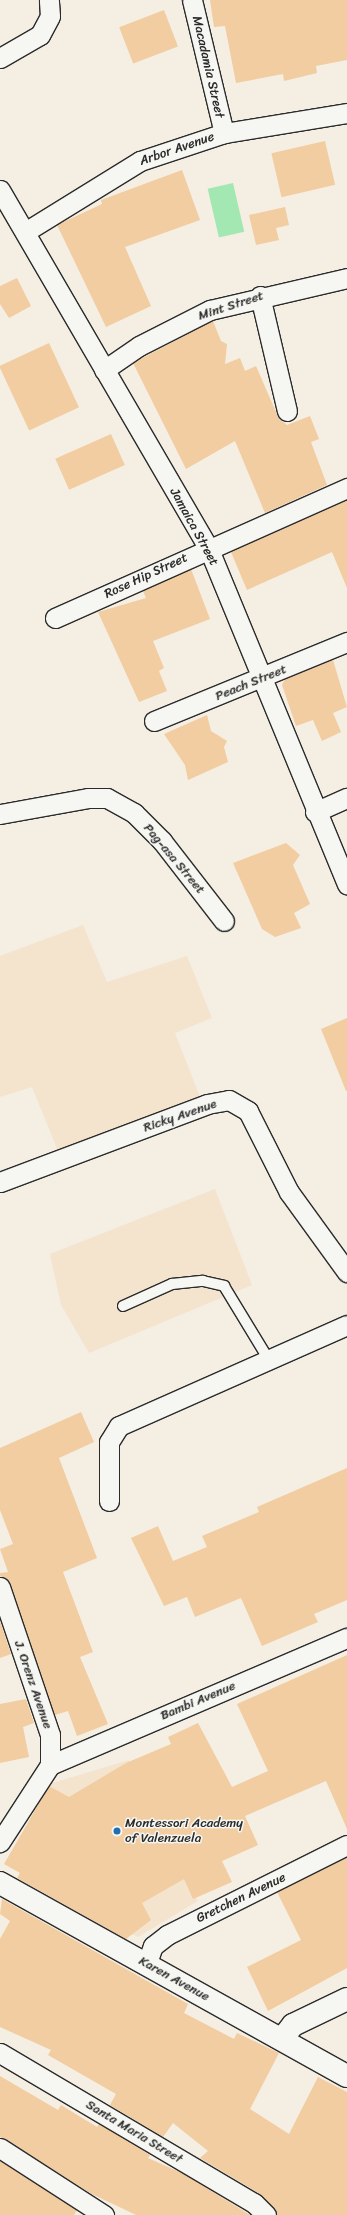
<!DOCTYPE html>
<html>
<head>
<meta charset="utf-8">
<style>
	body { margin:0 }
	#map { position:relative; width:347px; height:2215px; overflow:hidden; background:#f5eee2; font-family:Sriracha,sans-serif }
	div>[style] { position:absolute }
	.built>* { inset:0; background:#f4e4ce }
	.green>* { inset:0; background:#a3e8b3; transform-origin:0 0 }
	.building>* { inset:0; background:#f1cda1; transform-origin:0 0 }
	.roads { filter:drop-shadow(1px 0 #2b2b2b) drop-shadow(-1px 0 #2b2b2b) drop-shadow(0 1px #2b2b2b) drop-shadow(0 -1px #2b2b2b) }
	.service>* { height:10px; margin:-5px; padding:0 5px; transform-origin:5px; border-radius:5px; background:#f6f6f2 }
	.minor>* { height:19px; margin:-9.5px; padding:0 9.5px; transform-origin:9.5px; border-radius:9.5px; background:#f6f6f2 }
	.tertiary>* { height:22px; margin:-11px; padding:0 11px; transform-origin:11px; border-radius:11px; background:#f6f6f2 }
	.dots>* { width:11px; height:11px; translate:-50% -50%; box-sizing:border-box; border:2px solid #f6f6f2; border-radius:50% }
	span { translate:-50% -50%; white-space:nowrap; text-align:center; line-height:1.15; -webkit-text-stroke:3px #f6f6f2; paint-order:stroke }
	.street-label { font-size:13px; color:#2b2b2b }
	.poi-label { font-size:13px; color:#2b2b2b }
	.left { translate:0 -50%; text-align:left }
</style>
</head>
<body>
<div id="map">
	<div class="built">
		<i style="clip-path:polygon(83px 925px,107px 982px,187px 956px,212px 1018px,175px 1033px,200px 1097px,58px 1151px,32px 1087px,0 1097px,0 956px)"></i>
		<i style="clip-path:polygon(215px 1189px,252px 1285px,89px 1353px,61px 1305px,50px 1254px)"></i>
		<i style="clip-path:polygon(129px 1760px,198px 1901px,138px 1937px,81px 1912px,111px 1853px,30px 1810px,46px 1785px)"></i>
	</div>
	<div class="green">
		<i style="left:233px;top:183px;width:50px;height:26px;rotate:77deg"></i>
	</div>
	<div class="building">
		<i style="clip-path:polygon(210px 0,347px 0,347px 60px,316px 66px,317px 73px,284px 81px,283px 74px,236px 83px,225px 26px,214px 27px)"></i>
		<i style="left:164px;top:10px;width:39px;height:48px;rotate:69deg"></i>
		<i style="left:325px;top:141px;width:45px;height:55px;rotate:77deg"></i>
		<i style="clip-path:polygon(182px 170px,200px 220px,125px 247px,151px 306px,106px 327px,57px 225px,102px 204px,101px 200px)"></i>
		<i style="clip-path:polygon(285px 207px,289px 225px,276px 228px,279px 240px,256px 245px,249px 215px)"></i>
		<i style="clip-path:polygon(17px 278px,31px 306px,9px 318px,0 304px,0 286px)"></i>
		<i style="clip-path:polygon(213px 321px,221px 341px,227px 344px,225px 364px,240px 358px,245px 371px,256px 366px,279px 419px,287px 425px,310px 416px,319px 439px,311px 442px,327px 485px,265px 513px,235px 441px,186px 469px,133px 363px)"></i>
		<i style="left:49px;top:343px;width:71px;height:55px;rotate:65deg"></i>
		<i style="left:111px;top:434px;width:34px;height:61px;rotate:66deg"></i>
		<i style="clip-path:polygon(347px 500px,347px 588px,332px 552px,247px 590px,231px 552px)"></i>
		<i style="clip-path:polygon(191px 569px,210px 619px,153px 641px,164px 668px,159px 671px,167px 691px,139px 702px,98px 612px,146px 598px,143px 591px)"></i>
		<i style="clip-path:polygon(333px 660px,347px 707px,333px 713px,341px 732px,322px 741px,313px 720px,296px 726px,282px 685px,285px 679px)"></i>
		<i style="clip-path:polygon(207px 715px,211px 731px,227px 741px,224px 747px,228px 762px,188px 780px,185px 765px,164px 734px)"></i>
		<i style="clip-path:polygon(286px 843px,300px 855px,293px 865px,310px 904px,294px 913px,301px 928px,275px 937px,262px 929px,233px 863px)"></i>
		<i style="clip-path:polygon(347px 1018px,347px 1091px,346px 1091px,321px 1029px)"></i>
		<i style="clip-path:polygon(81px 1412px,94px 1442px,59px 1458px,97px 1558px,63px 1572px,93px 1652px,80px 1657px,108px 1724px,77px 1736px,68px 1711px,55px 1715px,10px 1583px,0 1576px,0 1573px,8px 1572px,0 1549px,13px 1544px,0 1510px,0 1448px)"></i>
		<i style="clip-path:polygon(347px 1468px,347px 1600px,314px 1614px,318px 1622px,262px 1646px,241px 1598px,195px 1617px,187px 1597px,164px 1606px,131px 1538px,158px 1526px,173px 1561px,207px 1547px,202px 1536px,259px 1512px,257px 1507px)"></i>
		<i style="clip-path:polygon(0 1621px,11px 1654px,0 1658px)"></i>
		<i style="clip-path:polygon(347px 1655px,347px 1829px,326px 1781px,245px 1816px,258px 1845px,222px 1861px,232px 1882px,193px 1899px,184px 1879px,142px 1903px,151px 1920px,126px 1939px,17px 1878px,20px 1873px,4px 1864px,49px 1786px,69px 1797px,126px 1763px,171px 1744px,168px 1737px,198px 1723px,232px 1787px,268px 1771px,237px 1704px)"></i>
		<i style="clip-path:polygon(26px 1699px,34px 1723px,23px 1727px,29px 1757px,0 1763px,0 1704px)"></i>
		<i style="clip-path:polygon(347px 1857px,347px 1968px,268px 2011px,247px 1967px,301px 1940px,277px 1892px)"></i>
		<i style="clip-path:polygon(2px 1899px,188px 2004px,184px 2013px,234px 2039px,237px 2033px,279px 2053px,250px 2109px,289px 2134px,318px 2077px,347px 2092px,347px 2215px,277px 2215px,260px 2194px,200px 2158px,208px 2151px,173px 2123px,163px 2137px,110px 2105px,116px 2094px,48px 2055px,51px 2050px,0 2027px,0 1939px,10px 1921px,0 1914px)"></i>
		<i style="clip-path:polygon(0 2076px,58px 2110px,61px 2105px,97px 2127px,99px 2124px,150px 2155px,148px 2158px,184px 2174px,250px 2215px,136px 2215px,92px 2194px,0 2137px)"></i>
		<i style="clip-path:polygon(0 2161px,77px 2210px,74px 2215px,0 2215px)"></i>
	</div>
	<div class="roads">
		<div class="service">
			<i style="left:123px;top:1306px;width:54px;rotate:-24.2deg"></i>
			<i style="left:172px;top:1284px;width:31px;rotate:-6deg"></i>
			<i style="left:203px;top:1281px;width:22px;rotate:13deg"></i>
			<i style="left:224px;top:1286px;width:87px;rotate:58.7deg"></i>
		</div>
		<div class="minor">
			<i style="left:192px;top:0;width:137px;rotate:76.5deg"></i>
			<i style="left:0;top:58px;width:46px;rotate:-29.9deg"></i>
			<i style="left:40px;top:35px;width:21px;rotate:-62deg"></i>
			<i style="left:50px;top:16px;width:16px;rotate:-94deg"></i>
			<i style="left:0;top:190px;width:413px;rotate:59.8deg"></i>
			<i style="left:208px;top:547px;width:365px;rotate:67.6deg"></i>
			<i style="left:25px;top:232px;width:135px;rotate:-31.7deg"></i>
			<i style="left:140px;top:161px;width:89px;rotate:-18.4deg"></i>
			<i style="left:224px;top:133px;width:125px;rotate:-9.2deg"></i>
			<i style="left:260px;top:296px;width:118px;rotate:76.8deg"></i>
			<i style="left:104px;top:370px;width:42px;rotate:-34.4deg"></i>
			<i style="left:139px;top:346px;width:80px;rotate:-26.9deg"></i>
			<i style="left:210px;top:310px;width:141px;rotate:-13.1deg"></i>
			<i style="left:55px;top:618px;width:320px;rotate:-24deg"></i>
			<i style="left:154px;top:721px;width:209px;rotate:-22.3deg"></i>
			<i style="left:315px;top:812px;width:35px;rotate:-24deg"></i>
			<i style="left:0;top:814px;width:89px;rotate:-10.3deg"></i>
			<i style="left:88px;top:798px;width:19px"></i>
			<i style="left:107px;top:798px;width:31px;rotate:29deg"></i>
			<i style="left:134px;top:813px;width:40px;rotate:45deg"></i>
			<i style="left:162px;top:841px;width:101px;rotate:52.2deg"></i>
			<i style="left:0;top:1182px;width:221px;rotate:-20.6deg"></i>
			<i style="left:207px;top:1104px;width:22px;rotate:-10deg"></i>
			<i style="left:229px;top:1100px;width:22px;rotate:30deg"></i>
			<i style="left:248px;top:1111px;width:91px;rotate:63.2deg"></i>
			<i style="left:289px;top:1192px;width:99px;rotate:54.1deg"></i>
			<i style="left:109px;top:1501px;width:59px;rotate:-90deg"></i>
			<i style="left:109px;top:1442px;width:19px;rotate:-58deg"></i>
			<i style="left:119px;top:1426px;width:249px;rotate:-23.9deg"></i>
			<i style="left:0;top:1587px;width:156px;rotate:71.3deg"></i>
			<i style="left:50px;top:1735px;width:30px;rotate:90deg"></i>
			<i style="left:50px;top:1765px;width:92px;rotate:123deg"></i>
			<i style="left:50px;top:1765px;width:323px;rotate:-23.2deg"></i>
			<i style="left:147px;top:1963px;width:18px;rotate:-71deg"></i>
			<i style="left:153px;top:1946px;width:18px;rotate:-38deg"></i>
			<i style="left:167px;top:1935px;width:201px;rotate:-26.6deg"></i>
			<i style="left:0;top:2053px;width:295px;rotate:30.6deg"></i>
			<i style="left:254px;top:2203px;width:17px;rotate:45deg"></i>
			<i style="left:0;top:2148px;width:124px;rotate:32.8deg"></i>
		</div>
		<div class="tertiary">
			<i style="left:0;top:1883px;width:397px;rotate:29.1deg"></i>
			<i style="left:282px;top:2039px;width:18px;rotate:-52deg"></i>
			<i style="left:293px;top:2025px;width:60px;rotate:-25.7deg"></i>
		</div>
	</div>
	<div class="dots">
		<i style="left:117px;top:1831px;background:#1f6fb2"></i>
	</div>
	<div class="street-label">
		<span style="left:208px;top:67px;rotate:77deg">Macadamia Street</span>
		<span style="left:177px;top:149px;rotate:-19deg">Arbor Avenue</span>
		<span style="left:231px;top:306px;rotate:-18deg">Mint Street</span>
		<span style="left:194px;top:527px;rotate:61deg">Jamaica Street</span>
		<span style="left:146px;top:576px;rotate:-25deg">Rose Hip Street</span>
		<span style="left:251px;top:683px;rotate:-22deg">Peach Street</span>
		<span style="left:174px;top:859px;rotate:50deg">Pag-asa Street</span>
		<span style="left:180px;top:1116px;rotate:-19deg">Ricky Avenue</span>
		<span style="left:33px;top:1685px;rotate:71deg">J. Orenz Avenue</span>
		<span style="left:198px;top:1701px;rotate:-23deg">Bambi Avenue</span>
		<span style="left:241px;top:1898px;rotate:-26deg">Gretchen Avenue</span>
		<span style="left:174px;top:1979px;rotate:29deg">Karen Avenue</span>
		<span style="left:134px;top:2132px;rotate:31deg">Santa Maria Street</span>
	</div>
	<div class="poi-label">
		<span class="left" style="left:125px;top:1831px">Montessori Academy<br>of Valenzuela</span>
	</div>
</div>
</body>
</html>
